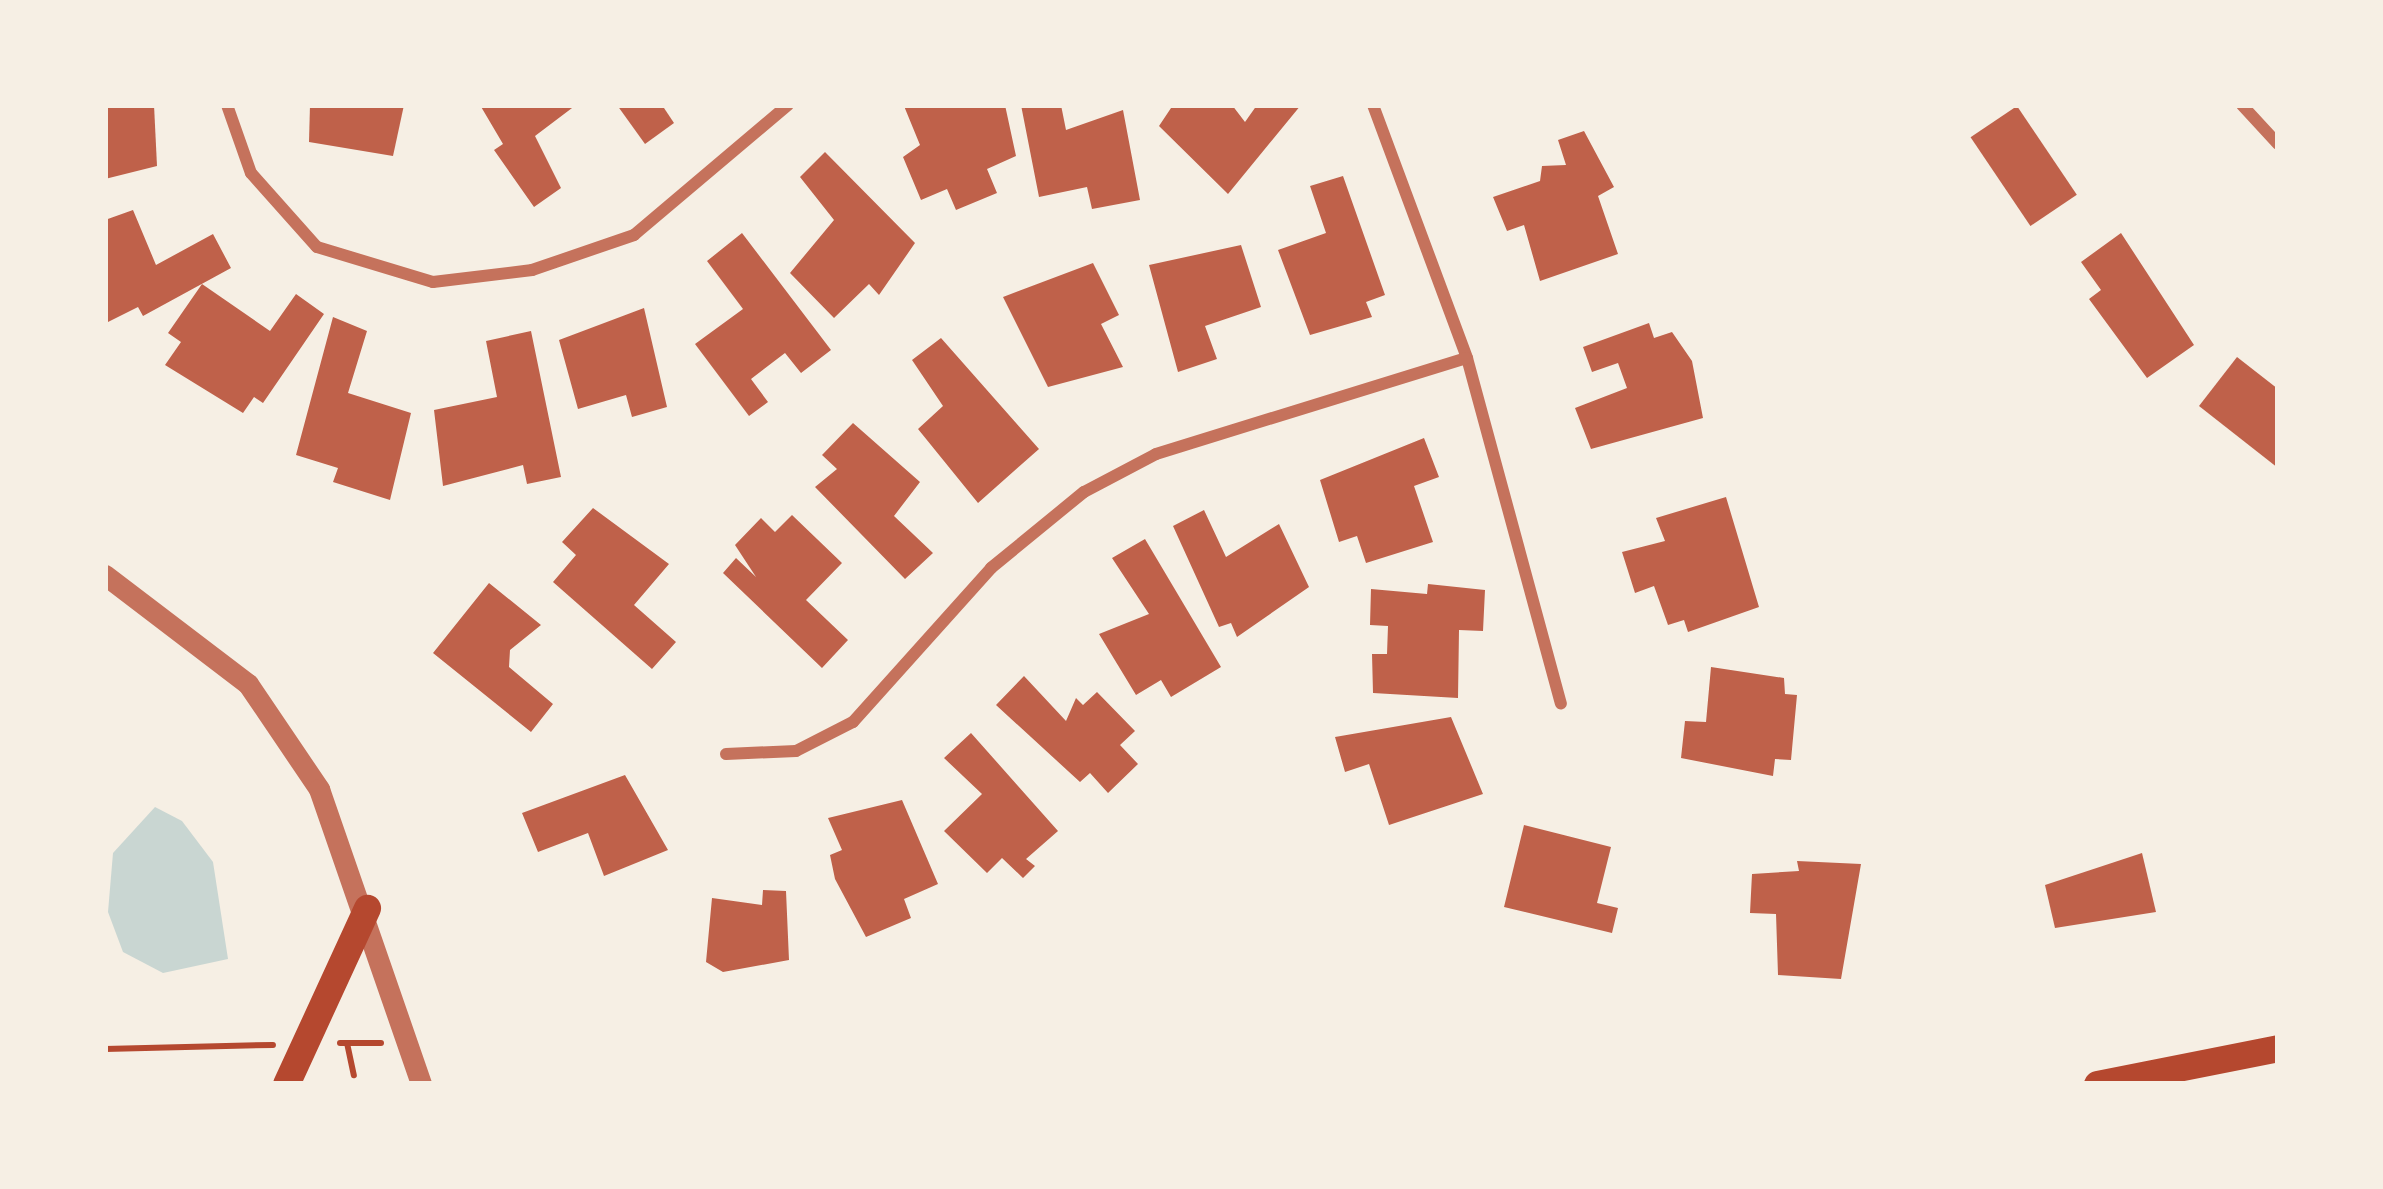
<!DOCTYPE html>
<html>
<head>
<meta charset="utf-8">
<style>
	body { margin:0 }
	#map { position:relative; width:2383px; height:1189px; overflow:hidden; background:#f6efe4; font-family:"Zilla Slab",serif }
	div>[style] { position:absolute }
	.water>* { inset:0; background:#c9d6d2 }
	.building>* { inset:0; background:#bf614a; transform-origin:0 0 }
	.path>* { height:6px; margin:-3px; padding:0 3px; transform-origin:3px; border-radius:3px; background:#b5482f }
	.minor>* { height:12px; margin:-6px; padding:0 6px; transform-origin:6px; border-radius:6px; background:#c5725c }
	.tertiary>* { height:21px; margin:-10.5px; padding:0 10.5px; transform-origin:10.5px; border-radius:10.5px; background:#c5725c }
	.primary>* { height:27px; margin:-13.5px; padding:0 13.5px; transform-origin:13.5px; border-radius:13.5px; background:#b5482f }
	span { translate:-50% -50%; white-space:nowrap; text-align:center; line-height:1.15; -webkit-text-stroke:12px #f6efe4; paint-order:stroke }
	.frame { position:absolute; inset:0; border:108px solid #f6efe4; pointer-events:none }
</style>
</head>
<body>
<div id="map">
	<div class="water">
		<i style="clip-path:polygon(155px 807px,182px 821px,213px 862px,228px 959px,163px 973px,123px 952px,108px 912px,113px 853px)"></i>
	</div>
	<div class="building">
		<i style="clip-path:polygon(105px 105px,154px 105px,157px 166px,105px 179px)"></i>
		<i style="clip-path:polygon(310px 105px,404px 105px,393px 156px,309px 142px)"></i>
		<i style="clip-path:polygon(480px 105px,576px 105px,535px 136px,561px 188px,534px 207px,494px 150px,503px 144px)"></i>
		<i style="clip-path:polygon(617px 105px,662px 105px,674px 123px,645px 144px)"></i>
		<i style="clip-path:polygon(1005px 105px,1016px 156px,987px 169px,997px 193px,956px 210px,947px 189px,921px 200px,903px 157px,920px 145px,904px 106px)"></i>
		<i style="clip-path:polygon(1021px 105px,1061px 105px,1066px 130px,1123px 110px,1140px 200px,1092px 209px,1087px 187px,1039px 197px)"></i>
		<i style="clip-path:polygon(1173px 105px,1232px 105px,1245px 122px,1257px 105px,1301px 105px,1228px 194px,1159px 126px)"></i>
		<i style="left:2017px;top:106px;width:107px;height:56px;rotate:56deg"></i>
		<i style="clip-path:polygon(1584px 131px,1614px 187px,1598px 196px,1618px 254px,1540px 281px,1524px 225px,1507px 231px,1493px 197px,1540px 181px,1542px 166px,1566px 165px,1558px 140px)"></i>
		<i style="clip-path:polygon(825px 152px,915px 243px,879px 295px,869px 284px,834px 318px,790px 273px,834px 220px,800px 177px)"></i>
		<i style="clip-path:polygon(1343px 176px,1385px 295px,1366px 302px,1372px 317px,1310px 335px,1278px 250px,1326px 233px,1310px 186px)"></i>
		<i style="clip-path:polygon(133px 210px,156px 265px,213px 234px,231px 268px,143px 316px,138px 307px,108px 322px,105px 220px)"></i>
		<i style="clip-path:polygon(742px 233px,831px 350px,801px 373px,785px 353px,751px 379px,768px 402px,749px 416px,695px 344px,743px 309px,707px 261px)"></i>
		<i style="clip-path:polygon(2121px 233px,2194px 345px,2147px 378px,2089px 299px,2101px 290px,2081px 262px)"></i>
		<i style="clip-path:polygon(1241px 245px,1261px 307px,1205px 326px,1217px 359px,1178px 372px,1149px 265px)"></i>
		<i style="clip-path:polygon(1093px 263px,1119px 315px,1101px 324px,1123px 367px,1048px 387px,1003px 297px)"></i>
		<i style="clip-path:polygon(202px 284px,270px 331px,296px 294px,324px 314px,263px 403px,254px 397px,243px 413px,165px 365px,181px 342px,168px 333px)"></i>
		<i style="clip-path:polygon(644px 308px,667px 407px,632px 417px,626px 395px,578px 409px,559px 340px)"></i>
		<i style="clip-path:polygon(333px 317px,367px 331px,348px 393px,411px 413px,390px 500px,333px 482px,338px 468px,296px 455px)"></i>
		<i style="clip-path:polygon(1649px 323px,1654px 338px,1672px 332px,1692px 361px,1703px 418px,1591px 449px,1575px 408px,1627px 388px,1618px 363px,1592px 372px,1583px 347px)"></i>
		<i style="clip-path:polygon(531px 331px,561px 477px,527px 484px,523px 465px,443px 486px,434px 410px,497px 397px,486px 341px)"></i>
		<i style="clip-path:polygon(941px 338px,1039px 449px,978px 503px,918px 429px,943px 406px,912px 360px)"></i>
		<i style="clip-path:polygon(2237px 357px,2278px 389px,2278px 468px,2199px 406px)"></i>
		<i style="clip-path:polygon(853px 423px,920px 482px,894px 516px,933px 553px,905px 579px,815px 487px,837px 469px,822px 455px)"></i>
		<i style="clip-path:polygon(1424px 438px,1439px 477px,1414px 486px,1433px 542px,1366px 563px,1357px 536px,1339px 542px,1320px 480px)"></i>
		<i style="clip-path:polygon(1726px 497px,1759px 607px,1688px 632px,1684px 620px,1668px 625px,1654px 586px,1635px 593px,1622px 552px,1665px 541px,1656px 518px)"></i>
		<i style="clip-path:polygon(593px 508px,669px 564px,634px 605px,676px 642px,652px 669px,553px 582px,576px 555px,562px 542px)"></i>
		<i style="clip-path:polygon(1204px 510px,1226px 557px,1279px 524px,1309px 587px,1237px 637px,1231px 623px,1219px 627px,1173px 526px)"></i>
		<i style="clip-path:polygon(792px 515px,842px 563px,806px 600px,848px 640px,822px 668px,723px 573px,736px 558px,756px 577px,735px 545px,761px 518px,775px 532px)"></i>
		<i style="clip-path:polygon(1145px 539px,1221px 667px,1171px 697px,1161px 680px,1136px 695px,1099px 634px,1149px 614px,1112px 558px)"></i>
		<i style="clip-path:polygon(489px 583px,541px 625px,510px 650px,509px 667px,553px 704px,531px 732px,433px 653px)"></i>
		<i style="clip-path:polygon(1428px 584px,1485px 590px,1483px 631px,1459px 630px,1458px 698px,1373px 693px,1372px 654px,1387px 654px,1388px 626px,1370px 625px,1371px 589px,1427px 594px)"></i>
		<i style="clip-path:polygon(1711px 667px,1784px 678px,1785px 694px,1797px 695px,1791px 760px,1775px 759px,1773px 776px,1681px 758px,1685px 721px,1706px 722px)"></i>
		<i style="clip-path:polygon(1024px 676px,1066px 721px,1076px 698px,1083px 705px,1097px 692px,1135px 731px,1120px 745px,1138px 764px,1108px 793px,1090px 773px,1080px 782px,996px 705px)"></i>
		<i style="clip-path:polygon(1451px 717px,1483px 794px,1389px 825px,1369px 764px,1345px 772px,1335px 737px)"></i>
		<i style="clip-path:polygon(971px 733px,1058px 831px,1026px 859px,1035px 866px,1023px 878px,1002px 858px,987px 873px,944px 831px,982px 794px,944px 758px)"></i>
		<i style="clip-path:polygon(625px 775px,668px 850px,604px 876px,588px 833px,538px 852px,522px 813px)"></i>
		<i style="clip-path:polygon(902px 800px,938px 884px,904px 899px,911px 918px,866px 937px,835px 879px,830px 855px,842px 850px,828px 818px)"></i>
		<i style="clip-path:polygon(1524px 825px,1611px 847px,1597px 903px,1618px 908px,1612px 933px,1504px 907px)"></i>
		<i style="clip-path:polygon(2142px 853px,2156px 912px,2055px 928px,2045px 885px)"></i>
		<i style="clip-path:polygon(1797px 861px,1861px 864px,1841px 979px,1778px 975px,1776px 914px,1750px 913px,1752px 874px,1799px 871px)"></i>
		<i style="clip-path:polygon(763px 890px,786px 891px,789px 960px,723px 972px,706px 962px,712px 898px,762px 905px)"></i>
	</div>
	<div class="path">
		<i style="left:340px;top:1043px;width:41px"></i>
		<i style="left:347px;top:1043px;width:33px;rotate:78deg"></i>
		<i style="left:105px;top:1049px;width:168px;rotate:-1.4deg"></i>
	</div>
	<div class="minor">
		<i style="left:227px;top:105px;width:72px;rotate:70.6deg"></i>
		<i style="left:251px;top:173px;width:99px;rotate:48.3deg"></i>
		<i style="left:317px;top:247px;width:121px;rotate:16.8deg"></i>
		<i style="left:433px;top:282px;width:100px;rotate:-6.9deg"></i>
		<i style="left:532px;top:270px;width:108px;rotate:-18.9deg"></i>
		<i style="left:634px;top:235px;width:202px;rotate:-40.2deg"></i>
		<i style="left:1373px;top:105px;width:270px;rotate:69.6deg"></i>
		<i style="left:1467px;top:358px;width:358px;rotate:74.8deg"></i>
		<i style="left:2242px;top:105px;width:53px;rotate:47.3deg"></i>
		<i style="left:726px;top:754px;width:70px;rotate:-2.5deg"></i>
		<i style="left:796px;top:751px;width:64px;rotate:-27deg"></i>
		<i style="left:853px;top:722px;width:207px;rotate:-48.1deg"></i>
		<i style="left:991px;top:568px;width:120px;rotate:-39.3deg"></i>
		<i style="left:1084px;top:492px;width:81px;rotate:-27.8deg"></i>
		<i style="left:1156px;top:454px;width:325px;rotate:-17.2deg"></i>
	</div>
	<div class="tertiary">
		<i style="left:105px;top:575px;width:180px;rotate:37.3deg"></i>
		<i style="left:248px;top:684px;width:127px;rotate:55.9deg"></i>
		<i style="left:319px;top:789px;width:312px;rotate:70.9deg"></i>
	</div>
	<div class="primary">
		<i style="left:286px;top:1084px;width:194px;rotate:-65.3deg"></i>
		<i style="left:2097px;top:1084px;width:185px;rotate:-11.2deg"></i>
	</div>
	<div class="frame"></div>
</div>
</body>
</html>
